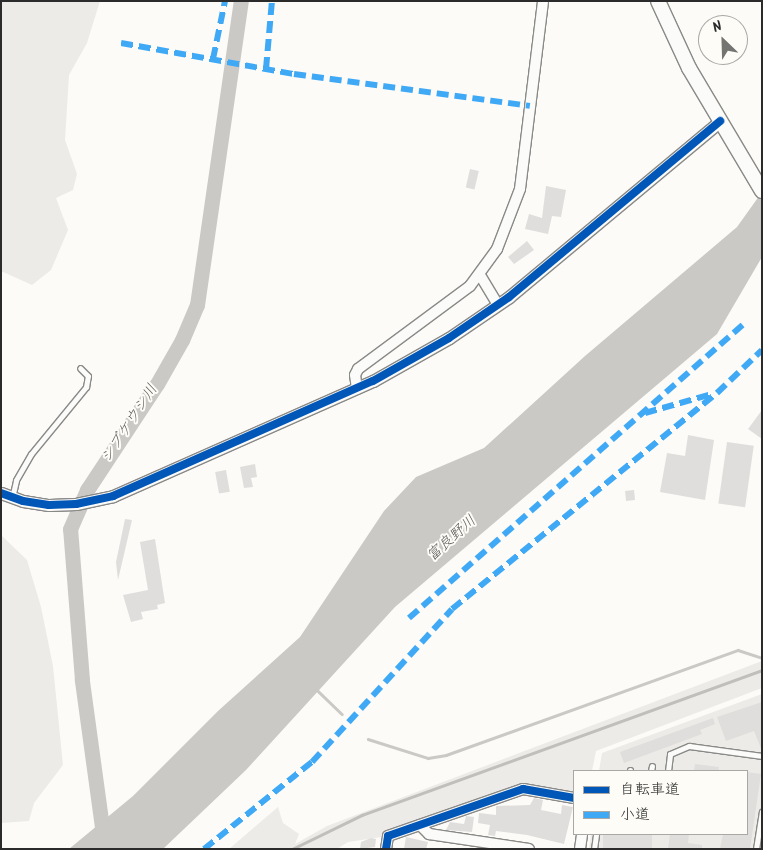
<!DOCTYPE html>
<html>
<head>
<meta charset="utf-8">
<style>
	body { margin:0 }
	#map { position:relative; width:763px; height:850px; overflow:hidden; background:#fcfbf8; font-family:Kalam,"Klee One",sans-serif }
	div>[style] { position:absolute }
	.built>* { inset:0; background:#ecebe7 }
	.green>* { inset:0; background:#ecebe8 }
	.water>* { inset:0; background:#cac9c6 }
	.stream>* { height:2.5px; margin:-1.25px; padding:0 1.25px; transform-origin:1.25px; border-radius:1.25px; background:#cac9c6 }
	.river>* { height:15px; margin:-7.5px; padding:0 7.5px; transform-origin:7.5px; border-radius:7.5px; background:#cac9c6 }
	.building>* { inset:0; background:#dfdedc; transform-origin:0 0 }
	.roads { filter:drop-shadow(1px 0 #898987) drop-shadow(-1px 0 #898987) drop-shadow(0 1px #898987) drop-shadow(0 -1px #898987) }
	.service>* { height:5px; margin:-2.5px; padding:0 2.5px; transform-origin:2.5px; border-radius:2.5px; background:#fbfbf9 }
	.minor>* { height:10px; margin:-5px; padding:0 5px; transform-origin:5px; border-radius:5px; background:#fbfbf9 }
	.tertiary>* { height:11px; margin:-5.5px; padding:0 5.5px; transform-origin:5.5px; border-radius:5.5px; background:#fbfbf9 }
	.secondary>* { height:14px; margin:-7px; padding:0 7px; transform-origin:7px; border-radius:7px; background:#fbfbf9 }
	.rail>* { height:2.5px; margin:-1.25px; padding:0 1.25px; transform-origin:1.25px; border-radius:1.25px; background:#c0bfbc }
	.quiet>* { height:6px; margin-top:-3px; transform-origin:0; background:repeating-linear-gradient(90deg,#3fa9f5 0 12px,transparent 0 18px) }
	.cycleway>* { height:8px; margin:-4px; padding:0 4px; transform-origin:4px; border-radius:4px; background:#0057b8 }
	span { translate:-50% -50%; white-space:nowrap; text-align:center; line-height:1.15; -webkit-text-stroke:4px #fdfcf7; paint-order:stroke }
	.water-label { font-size:15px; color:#5b5b5a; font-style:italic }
	.frame { position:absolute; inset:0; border:2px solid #2b2b2b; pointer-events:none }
	.legend { position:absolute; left:573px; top:770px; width:175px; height:65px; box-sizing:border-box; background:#fdfcf7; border:1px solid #a9a8a5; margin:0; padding:6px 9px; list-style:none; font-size:15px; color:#2b2b2b }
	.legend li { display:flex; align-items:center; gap:10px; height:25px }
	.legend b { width:25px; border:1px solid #a9a8a5 }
	.north { position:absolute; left:698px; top:15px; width:50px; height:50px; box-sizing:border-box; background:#fdfcf7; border:1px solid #a9a8a5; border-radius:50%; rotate:336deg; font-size:14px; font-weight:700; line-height:20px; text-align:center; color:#2b2b2b }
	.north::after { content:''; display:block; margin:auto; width:18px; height:22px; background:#747473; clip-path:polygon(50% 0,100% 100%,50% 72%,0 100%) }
</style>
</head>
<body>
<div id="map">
	<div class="built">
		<i style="clip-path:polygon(762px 694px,762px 849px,589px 849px,591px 834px,747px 834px,747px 771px,599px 771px,602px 753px)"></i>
	</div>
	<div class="green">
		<i style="clip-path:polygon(1px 1px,100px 1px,87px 43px,69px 75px,65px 140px,77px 174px,73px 190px,56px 198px,68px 230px,51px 270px,32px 285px,1px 271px)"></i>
		<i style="clip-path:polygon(1px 535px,27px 560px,41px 607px,53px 666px,63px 765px,34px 803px,29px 821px,1px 823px)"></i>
		<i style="clip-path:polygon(762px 661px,762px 688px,596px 751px,592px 771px,574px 771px,574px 798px,523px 789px,388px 836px,348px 842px,337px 849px,229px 849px,278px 807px,283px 823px,299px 834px,295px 844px,327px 826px)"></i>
	</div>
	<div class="water">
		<i style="clip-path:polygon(762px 192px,762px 257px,717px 334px,395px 607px,246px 770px,163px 849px,69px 849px,133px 796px,218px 711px,300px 637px,384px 511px,416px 477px,484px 448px,585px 356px,737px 227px)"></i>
	</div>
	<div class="stream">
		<i style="left:316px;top:689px;width:36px;rotate:44deg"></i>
		<i style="left:368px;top:739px;width:63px;rotate:17.6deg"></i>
		<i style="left:428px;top:758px;width:18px;rotate:-9deg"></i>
		<i style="left:446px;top:755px;width:310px;rotate:-19.8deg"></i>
		<i style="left:738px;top:650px;width:25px;rotate:18deg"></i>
	</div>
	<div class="river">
		<i style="left:105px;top:849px;width:171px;rotate:-97.8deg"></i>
		<i style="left:82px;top:680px;width:151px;rotate:-94.5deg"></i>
		<i style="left:70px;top:529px;width:43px;rotate:-66.4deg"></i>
		<i style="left:87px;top:490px;width:127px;rotate:-56.6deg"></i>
		<i style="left:157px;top:384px;width:51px;rotate:-60.4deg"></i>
		<i style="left:182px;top:340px;width:38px;rotate:-67deg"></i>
		<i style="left:197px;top:305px;width:307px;rotate:-81.8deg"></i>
	</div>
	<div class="building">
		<i style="left:470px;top:169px;width:9px;height:19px;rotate:13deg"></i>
		<i style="clip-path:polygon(546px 186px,566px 190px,561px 217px,552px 216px,548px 234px,525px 229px,529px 214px,542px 218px)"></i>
		<i style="clip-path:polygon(527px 241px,534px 250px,514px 264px,508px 257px)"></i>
		<i style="clip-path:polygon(762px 410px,762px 439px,748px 429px)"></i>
		<i style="clip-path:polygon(688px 435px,714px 440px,705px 500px,660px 492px,667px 453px,685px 456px)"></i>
		<i style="left:727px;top:442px;width:27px;height:62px;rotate:8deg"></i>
		<i style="clip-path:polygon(255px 464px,257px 477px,251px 478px,253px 487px,244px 488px,240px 467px)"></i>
		<i style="left:226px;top:470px;width:22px;height:11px;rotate:80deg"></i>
		<i style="left:634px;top:490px;width:10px;height:9px;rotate:84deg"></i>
		<i style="clip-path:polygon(125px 519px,132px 520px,118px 580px,116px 562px)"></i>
		<i style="clip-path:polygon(155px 539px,165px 603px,157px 605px,158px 609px,141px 612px,143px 619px,131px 622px,123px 595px,148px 590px,140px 542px)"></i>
		<i style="clip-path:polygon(762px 702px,762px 751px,754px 731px,726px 741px,717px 717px)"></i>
		<i style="clip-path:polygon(713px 718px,715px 724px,700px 730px,702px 734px,624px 763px,620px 752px)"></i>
		<i style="clip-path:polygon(695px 764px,719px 767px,718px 771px,694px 771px)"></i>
		<i style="clip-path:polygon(747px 772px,761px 774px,750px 849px,720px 849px,723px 834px,747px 834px)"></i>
		<i style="clip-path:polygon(534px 798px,543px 800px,541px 810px,561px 814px,562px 805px,573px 807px,564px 844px,527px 835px,496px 831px,495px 836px,488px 835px,490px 825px,478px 823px,479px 813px,496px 815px,496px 806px,530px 805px)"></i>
		<i style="clip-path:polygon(466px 816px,474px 817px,472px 832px,446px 830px,450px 822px,464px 824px)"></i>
		<i style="left:603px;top:834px;width:49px;height:15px"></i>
		<i style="clip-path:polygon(670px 834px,689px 834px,688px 843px,702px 845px,702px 849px,668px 849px)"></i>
		<i style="clip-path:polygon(406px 837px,428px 842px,426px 849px,404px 849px)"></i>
		<i style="clip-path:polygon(371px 838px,376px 839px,375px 847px,360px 849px,361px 842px)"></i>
	</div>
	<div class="roads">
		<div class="service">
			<i style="left:12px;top:498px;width:18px;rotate:-77deg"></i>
			<i style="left:16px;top:480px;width:30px;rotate:-60deg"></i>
			<i style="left:31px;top:454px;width:87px;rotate:-50.6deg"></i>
			<i style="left:86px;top:387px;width:11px;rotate:-80deg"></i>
			<i style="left:88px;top:376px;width:11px;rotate:-135deg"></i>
			<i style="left:630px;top:771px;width:1px;rotate:-90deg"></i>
			<i style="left:651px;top:771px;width:5px;rotate:-79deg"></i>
			<i style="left:668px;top:771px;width:17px;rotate:-83deg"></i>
			<i style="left:670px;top:754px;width:21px;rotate:-23deg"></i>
			<i style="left:689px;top:746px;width:74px;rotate:7.8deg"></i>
			<i style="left:594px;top:849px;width:15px;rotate:-82deg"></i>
			<i style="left:756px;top:849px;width:38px;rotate:-81deg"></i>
		</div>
		<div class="minor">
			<i style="left:480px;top:275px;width:35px;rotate:59deg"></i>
			<i style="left:357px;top:389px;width:14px;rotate:-98deg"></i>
			<i style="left:355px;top:375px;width:7px;rotate:-63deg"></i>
			<i style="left:358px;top:369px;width:139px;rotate:-36.5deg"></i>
			<i style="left:470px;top:286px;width:46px;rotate:-53.9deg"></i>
			<i style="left:497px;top:249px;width:64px;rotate:-69deg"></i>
			<i style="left:520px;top:189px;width:189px;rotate:-83deg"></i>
			<i style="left:420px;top:825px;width:13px;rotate:45deg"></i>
			<i style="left:429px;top:834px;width:101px;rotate:8.5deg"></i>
			<i style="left:386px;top:849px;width:13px;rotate:-81deg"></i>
			<i style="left:388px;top:836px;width:143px;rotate:-19.2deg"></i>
			<i style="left:523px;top:789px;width:52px;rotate:10deg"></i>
			<i style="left:580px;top:849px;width:15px;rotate:-82deg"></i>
		</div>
		<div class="tertiary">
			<i style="left:1px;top:493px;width:23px;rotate:20deg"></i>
			<i style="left:23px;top:501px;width:26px;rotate:9deg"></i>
			<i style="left:49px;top:505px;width:27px;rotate:-2deg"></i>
			<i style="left:76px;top:504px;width:38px;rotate:-12deg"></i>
			<i style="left:113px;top:496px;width:284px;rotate:-23.9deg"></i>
			<i style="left:373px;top:381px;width:87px;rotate:-29.5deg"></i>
			<i style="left:449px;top:338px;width:73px;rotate:-34.3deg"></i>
			<i style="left:509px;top:297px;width:275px;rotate:-39.8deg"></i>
		</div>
		<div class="secondary">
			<i style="left:658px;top:1px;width:74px;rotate:65.2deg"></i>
			<i style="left:689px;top:68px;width:143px;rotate:59.3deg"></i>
		</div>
	</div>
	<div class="rail">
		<i style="left:292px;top:849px;width:78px;rotate:-25.9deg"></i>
		<i style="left:362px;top:815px;width:425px;rotate:-19.9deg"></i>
	</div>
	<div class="quiet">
		<i style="left:121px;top:43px;width:176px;rotate:10.2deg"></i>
		<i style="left:294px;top:74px;width:238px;rotate:7.7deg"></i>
		<i style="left:213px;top:59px;width:59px;rotate:-78.3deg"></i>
		<i style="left:266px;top:69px;width:68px;rotate:-85deg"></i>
		<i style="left:645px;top:413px;width:70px;rotate:-15.8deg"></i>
		<i style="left:409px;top:618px;width:447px;rotate:-41.3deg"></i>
		<i style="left:204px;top:849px;width:139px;rotate:-38.9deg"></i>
		<i style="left:312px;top:762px;width:207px;rotate:-47.5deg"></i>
		<i style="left:452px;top:609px;width:342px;rotate:-39.2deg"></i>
		<i style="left:717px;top:393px;width:62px;rotate:-43.7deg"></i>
	</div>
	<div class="cycleway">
		<i style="left:1px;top:493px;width:23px;rotate:20deg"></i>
		<i style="left:23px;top:501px;width:26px;rotate:9deg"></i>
		<i style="left:49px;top:505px;width:27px;rotate:-2deg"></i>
		<i style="left:76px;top:504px;width:38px;rotate:-12deg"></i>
		<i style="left:113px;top:496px;width:284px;rotate:-23.9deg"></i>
		<i style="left:373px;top:381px;width:87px;rotate:-29.5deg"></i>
		<i style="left:449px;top:338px;width:73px;rotate:-34.3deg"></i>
		<i style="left:509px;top:297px;width:275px;rotate:-39.8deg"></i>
		<i style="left:386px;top:849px;width:13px;rotate:-81deg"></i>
		<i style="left:388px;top:836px;width:143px;rotate:-19.2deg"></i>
		<i style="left:523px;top:789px;width:52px;rotate:10deg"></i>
	</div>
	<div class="water-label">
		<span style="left:130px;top:424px;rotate:-57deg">シブケウシ川</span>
		<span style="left:452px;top:539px;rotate:-42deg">富良野川</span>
	</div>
	<div class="frame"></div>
	<ul class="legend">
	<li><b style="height:6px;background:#0057b8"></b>自転車道</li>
	<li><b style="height:6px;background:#3fa9f5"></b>小道</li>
	</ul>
	<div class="north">N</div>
</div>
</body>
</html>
